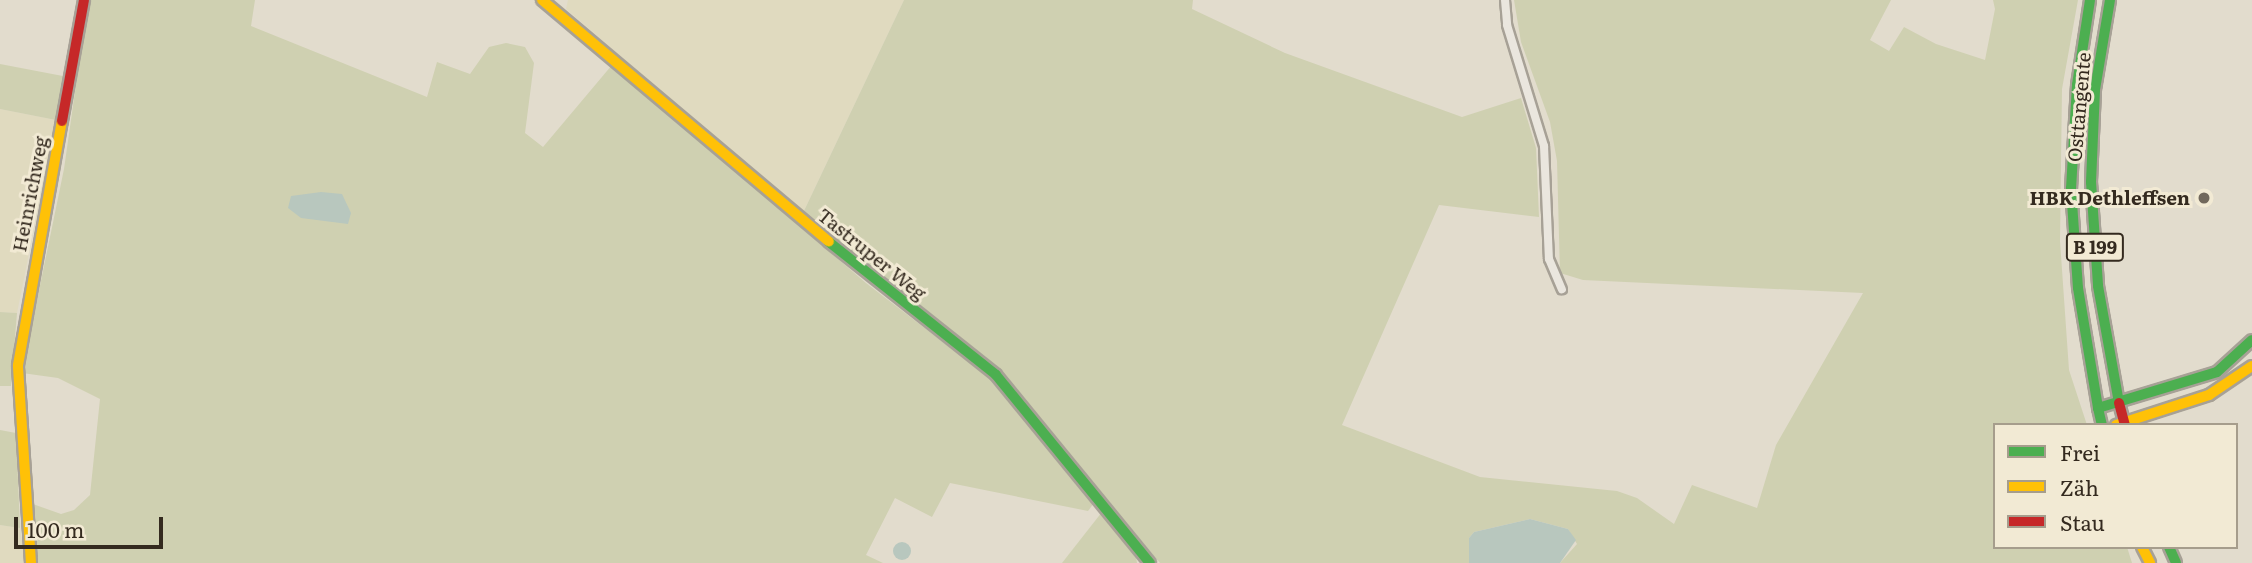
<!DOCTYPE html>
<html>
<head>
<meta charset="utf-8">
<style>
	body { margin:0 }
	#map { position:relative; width:2252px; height:563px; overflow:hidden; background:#e2dccd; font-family:Literata,serif }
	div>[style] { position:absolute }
	.farmland>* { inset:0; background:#e0dabf }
	.green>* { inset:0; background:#cfd0b1 }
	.water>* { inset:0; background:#b8c7be }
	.round { border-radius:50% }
	.roads { filter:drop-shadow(2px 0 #a7a196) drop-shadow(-2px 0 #a7a196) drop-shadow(0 2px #a7a196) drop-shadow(0 -2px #a7a196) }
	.street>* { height:8px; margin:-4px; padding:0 4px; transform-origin:4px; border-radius:4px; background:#eae6de }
	.fast>* { height:10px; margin:-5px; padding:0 5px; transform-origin:5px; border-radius:5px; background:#4caf50 }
	.slow>* { height:10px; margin:-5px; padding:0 5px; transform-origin:5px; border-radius:5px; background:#ffc107 }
	.jam>* { height:10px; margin:-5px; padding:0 5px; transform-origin:5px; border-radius:5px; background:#c62828 }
	.dots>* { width:19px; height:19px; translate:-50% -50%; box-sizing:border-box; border:4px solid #f2ead4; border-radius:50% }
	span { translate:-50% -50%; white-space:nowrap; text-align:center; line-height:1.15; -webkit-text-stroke:6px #f2ead4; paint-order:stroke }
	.shield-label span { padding:2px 5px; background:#f2ead4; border:2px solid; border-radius:5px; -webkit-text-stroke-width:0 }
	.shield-label { font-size:18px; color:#342a1f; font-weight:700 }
	.street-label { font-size:19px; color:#342a1f }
	.poi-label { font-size:19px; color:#342a1f; font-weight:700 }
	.right { translate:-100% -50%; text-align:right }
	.legend { position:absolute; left:1993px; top:423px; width:245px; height:126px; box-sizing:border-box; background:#f2ead4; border:2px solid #a69d8c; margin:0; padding:9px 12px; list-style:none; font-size:21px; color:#342a1f }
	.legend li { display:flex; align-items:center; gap:14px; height:35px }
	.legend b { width:35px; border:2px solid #a69d8c }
	.scale { position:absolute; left:14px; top:517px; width:149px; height:32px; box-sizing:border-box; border:4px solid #342a1f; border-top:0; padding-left:9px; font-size:21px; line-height:24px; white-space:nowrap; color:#342a1f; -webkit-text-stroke:5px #f2ead4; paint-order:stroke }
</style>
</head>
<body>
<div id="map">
	<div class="farmland">
		<i style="clip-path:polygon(568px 0,904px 0,803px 213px,566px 9px)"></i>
		<i style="clip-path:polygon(0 109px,56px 120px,17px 313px,0 312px)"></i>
		<i style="clip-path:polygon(0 525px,20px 528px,25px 563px,0 563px)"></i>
	</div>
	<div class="green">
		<i style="clip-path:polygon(88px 0,255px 0,251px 26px,427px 97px,437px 62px,470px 74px,489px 47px,506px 43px,525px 47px,534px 63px,525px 133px,543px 147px,612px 65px,866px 283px,991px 379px,1094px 503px,1088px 511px,950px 483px,932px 517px,895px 498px,866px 555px,883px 563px,35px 563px,30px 503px,61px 514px,74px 510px,90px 495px,100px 399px,58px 378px,22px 373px,64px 169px)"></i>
		<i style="clip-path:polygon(904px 0,1193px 0,1192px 9px,1285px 53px,1462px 117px,1521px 98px,1536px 148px,1539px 217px,1439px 205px,1342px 425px,1480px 477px,1617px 491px,1637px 498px,1674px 524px,1692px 485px,1757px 508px,1776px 445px,1863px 293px,1583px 280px,1560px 273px,1557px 161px,1550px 122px,1521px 42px,1514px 0,1891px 0,1870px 40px,1889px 51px,1904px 27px,1936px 44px,1985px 60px,1995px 9px,1993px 0,2078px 0,2062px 89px,2060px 241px,2069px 370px,2087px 425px,1995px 425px,1995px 547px,2127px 547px,2132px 563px,1560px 563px,1577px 544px,1568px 529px,1530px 519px,1474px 532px,1469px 538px,1469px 563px,1160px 563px,987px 358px,870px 271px,803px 213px)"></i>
		<i style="clip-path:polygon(0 64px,68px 77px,56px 120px,0 109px)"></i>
		<i style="clip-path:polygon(0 312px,17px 313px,11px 386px,0 386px)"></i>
		<i style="clip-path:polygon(0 430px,16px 433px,20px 528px,0 525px)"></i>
		<i style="clip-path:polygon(1102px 512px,1135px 550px,1137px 563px,1062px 563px)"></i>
	</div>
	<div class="water">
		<i style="clip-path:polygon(321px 192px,342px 194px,351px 213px,348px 224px,301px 218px,288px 208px,291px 196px)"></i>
		<i style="clip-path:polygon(1530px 519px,1568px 529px,1576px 540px,1560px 563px,1469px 563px,1469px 538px,1474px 532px)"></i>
		<i class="round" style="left:893px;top:542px;width:18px;height:18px"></i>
	</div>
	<div class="roads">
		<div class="street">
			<i style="left:1505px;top:0;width:25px;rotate:85deg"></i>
			<i style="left:1507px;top:25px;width:127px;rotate:73deg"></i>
			<i style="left:1544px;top:146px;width:113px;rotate:87.5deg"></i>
			<i style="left:1549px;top:259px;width:33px;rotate:67deg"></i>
		</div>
		<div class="fast">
			<i style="left:2090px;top:0;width:86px;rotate:98.7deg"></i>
			<i style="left:2077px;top:85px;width:103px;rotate:93.3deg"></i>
			<i style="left:2071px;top:188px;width:100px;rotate:86deg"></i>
			<i style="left:2078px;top:288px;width:122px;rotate:80.5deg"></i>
			<i style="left:2110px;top:0;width:91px;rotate:99.5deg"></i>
			<i style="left:2095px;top:90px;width:92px;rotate:92.5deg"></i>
			<i style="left:2091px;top:182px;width:104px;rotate:86.1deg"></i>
			<i style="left:2098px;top:286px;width:119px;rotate:79.8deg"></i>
			<i style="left:829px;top:242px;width:213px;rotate:38.5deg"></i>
			<i style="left:996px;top:375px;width:243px;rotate:50.7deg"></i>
			<i style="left:2098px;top:408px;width:124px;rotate:-16.8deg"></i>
			<i style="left:2217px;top:372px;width:47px;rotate:-42.4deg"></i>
			<i style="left:2098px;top:408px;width:17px;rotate:77deg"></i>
			<i style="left:2169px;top:547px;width:17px;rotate:66deg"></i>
		</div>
		<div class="slow">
			<i style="left:542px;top:0;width:375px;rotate:40.1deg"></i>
			<i style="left:2116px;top:425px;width:98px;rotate:-17.9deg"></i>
			<i style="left:2209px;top:395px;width:52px;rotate:-34deg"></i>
			<i style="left:2142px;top:547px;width:18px;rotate:63deg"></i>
			<i style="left:31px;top:563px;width:198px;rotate:-93.8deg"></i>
			<i style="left:18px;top:365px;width:248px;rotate:-79.8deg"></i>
		</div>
		<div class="jam">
			<i style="left:62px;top:121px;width:123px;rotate:-79.7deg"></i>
			<i style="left:2119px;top:403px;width:23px;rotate:75deg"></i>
		</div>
	</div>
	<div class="dots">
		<i style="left:2204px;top:198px;background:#71685c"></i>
	</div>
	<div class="shield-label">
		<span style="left:2095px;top:247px">B 199</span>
	</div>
	<div class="street-label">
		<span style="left:2079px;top:107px;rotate:-85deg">Osttangente</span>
		<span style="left:30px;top:194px;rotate:-79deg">Heinrichweg</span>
		<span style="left:872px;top:254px;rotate:39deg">Tastruper Weg</span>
	</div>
	<div class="poi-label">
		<span class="right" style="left:2190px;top:198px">HBK Dethleffsen</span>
	</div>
	<ul class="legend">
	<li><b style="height:9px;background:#4caf50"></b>Frei</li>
	<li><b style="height:9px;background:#ffc107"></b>Zäh</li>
	<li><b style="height:9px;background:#c62828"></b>Stau</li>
	</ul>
	<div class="scale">100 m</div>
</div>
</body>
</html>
